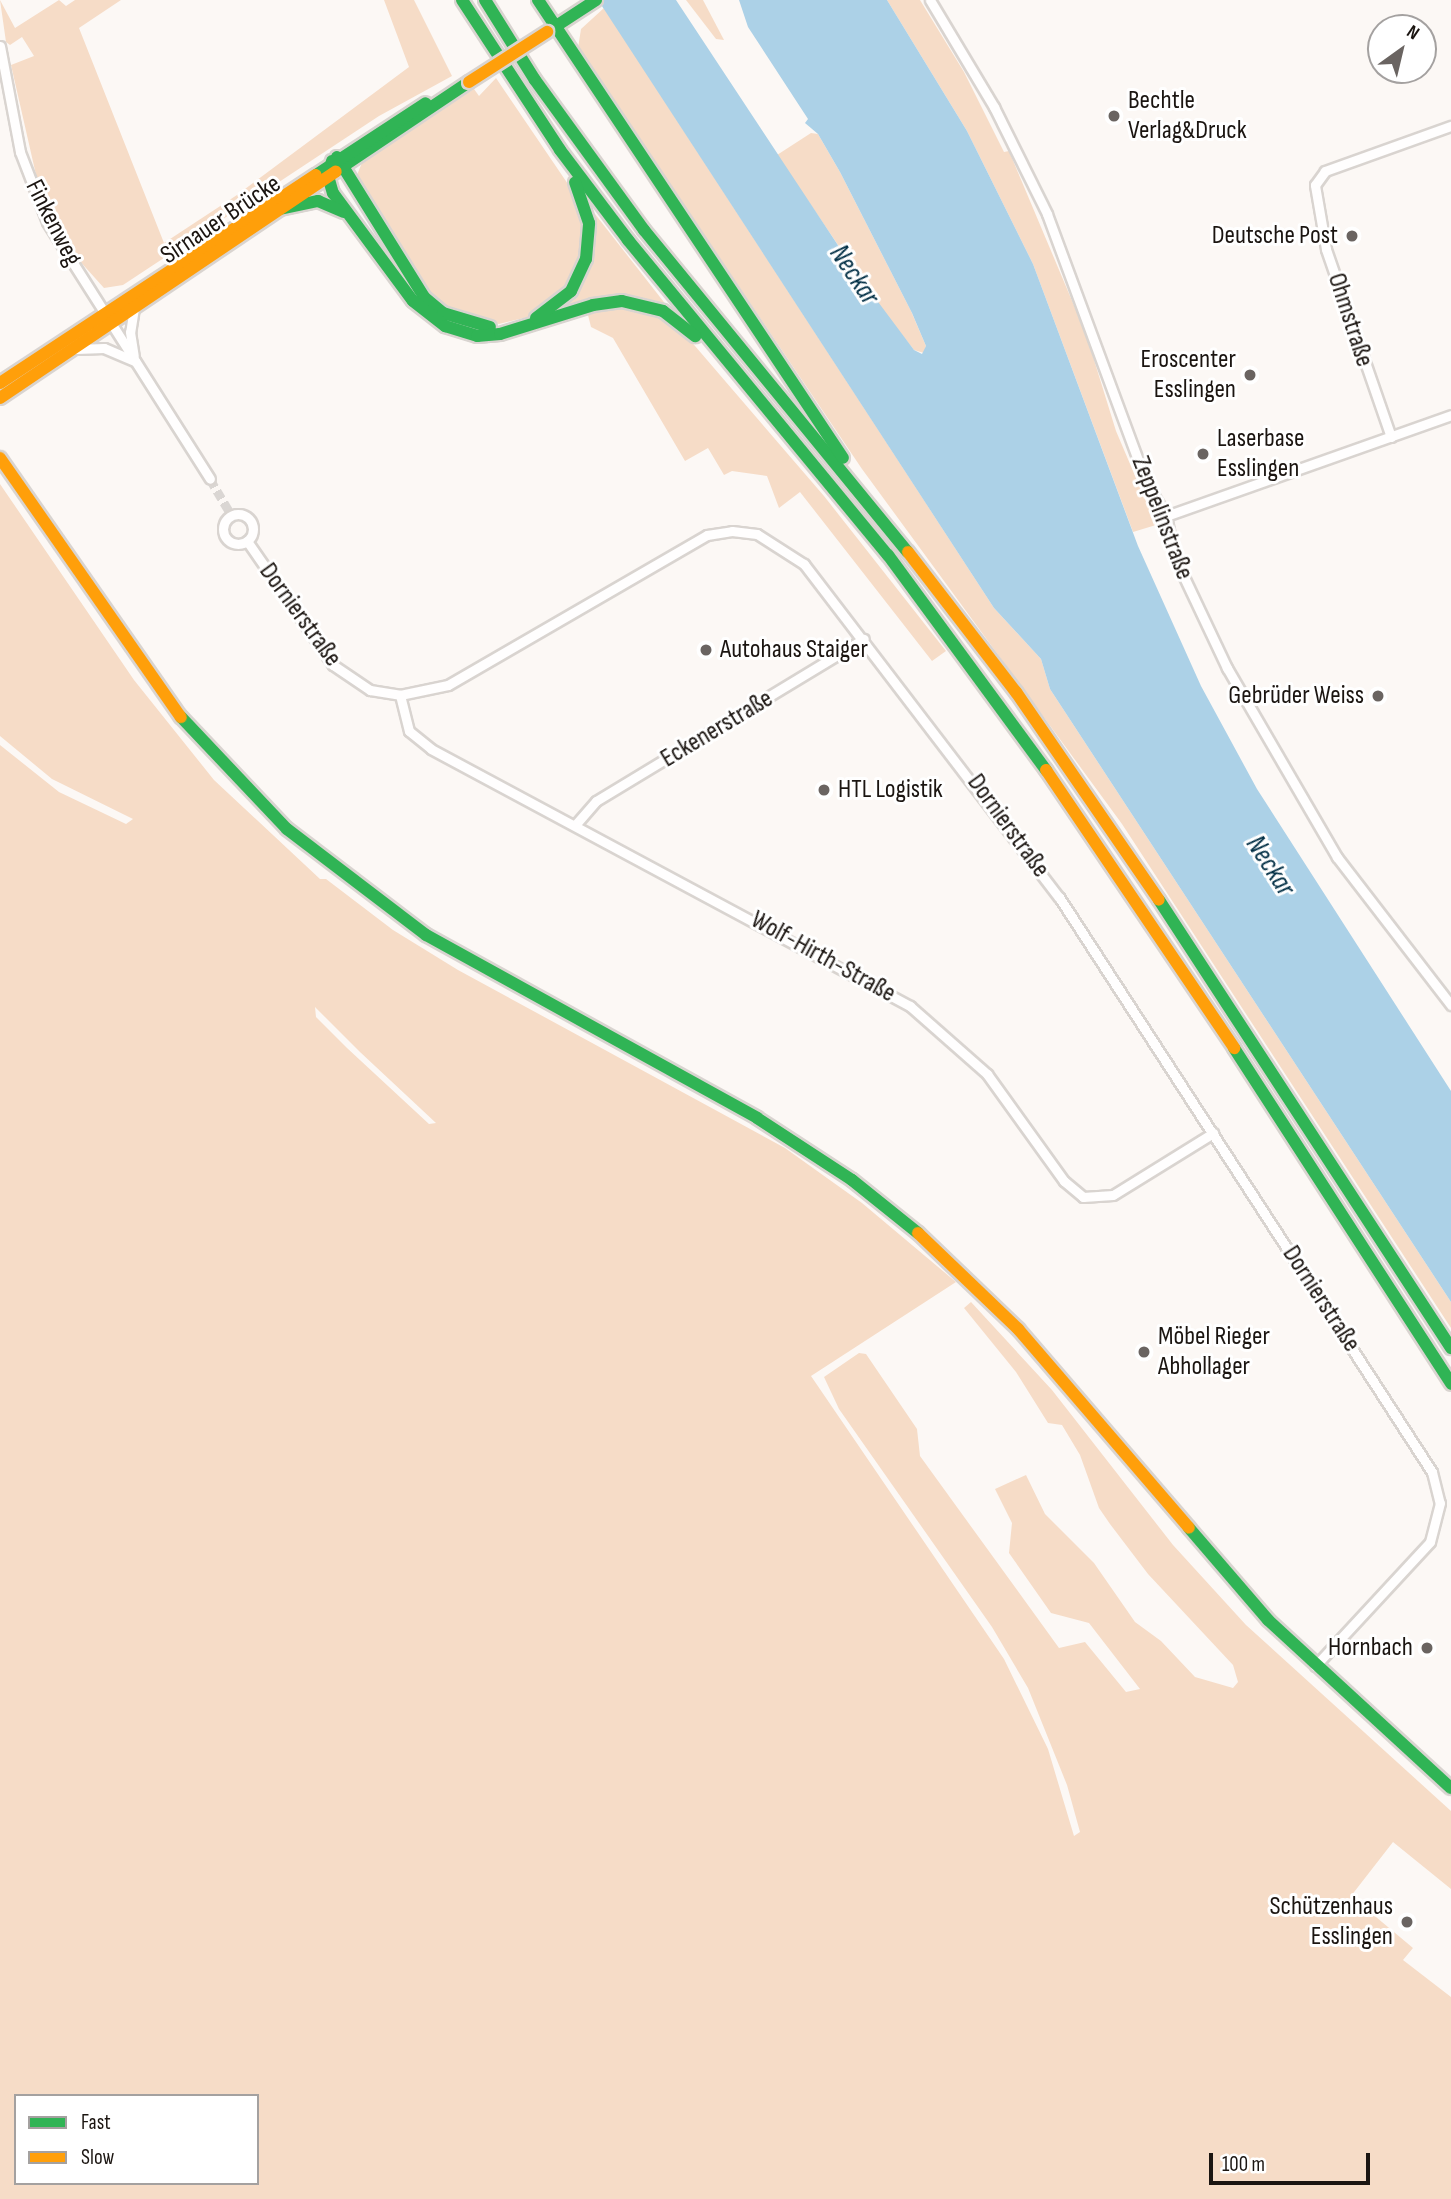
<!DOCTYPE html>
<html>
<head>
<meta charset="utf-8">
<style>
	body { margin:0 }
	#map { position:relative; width:1451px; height:2199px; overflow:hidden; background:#fcf8f5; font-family:"Sofia Sans Condensed",sans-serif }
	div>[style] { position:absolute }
	.green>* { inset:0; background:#f6dcc7 }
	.water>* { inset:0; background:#acd1e7 }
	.street-tunnel>* { height:9px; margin-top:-4.5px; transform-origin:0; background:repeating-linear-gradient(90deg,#dad6d3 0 9px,transparent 0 13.5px) }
	.roads { filter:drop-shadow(2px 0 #d9d4d0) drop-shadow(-2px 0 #d9d4d0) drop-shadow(0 2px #d9d4d0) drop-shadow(0 -2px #d9d4d0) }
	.street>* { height:9px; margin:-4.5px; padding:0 4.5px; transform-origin:4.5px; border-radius:4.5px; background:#fffefe }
	.street>.ring { margin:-4.5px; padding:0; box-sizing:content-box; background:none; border:9px solid #fffefe; border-radius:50% }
	.fast>* { height:12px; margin:-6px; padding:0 6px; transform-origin:6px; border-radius:6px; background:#30b455 }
	.slow>* { height:12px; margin:-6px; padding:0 6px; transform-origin:6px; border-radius:6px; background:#ff9f0a }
	.bridges { filter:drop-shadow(2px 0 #d9d4d0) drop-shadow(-2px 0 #d9d4d0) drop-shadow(0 2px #d9d4d0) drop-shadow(0 -2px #d9d4d0) }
	.slow-bridge>* { height:12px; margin:-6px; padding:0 6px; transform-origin:6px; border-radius:6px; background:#ff9f0a }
	.dots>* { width:19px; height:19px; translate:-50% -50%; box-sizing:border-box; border:4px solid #fff; border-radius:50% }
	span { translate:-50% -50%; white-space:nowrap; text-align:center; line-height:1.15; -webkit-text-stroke:6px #fff; paint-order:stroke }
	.poi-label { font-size:26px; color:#1b1511 }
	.left { translate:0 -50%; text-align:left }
	.right { translate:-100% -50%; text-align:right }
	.street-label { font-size:26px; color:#1b1511 }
	.water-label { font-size:28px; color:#002e44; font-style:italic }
	.legend { position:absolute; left:14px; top:2094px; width:245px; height:91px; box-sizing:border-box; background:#fff; border:2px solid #a4a1a0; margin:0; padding:9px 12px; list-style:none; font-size:21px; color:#1b1511 }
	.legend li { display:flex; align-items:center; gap:14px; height:35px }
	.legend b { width:35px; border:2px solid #a4a1a0 }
	.north { position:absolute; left:1367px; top:14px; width:70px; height:70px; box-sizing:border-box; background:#fff; border:2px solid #a4a1a0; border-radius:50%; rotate:34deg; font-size:19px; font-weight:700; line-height:28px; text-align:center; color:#1b1511 }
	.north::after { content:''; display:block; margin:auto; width:24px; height:32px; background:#6a6461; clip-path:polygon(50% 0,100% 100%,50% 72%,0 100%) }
	.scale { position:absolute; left:1209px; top:2153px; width:161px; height:32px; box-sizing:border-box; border:4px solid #1b1511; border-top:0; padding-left:9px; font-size:21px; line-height:24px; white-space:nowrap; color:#1b1511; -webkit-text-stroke:5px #fff; paint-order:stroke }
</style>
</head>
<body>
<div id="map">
	<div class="green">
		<i style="clip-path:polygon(0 0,15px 28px,59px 0,66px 6px,75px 0,121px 0,79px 28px,164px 243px,237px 195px,409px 67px,384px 0,414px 0,452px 76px,379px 116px,123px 285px,104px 288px,77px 258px,39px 188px,11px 65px,34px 56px,22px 37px,10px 45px,6px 42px)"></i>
		<i style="clip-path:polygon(686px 0,703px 0,724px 40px,716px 39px)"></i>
		<i style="clip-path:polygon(887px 0,920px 0,964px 72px,1004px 152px,1009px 151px,1086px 334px,1116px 431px,1156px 525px,1133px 532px,1033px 264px,967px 131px)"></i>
		<i style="clip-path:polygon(604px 8px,994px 608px,1041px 659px,1050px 689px,1451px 1302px,1451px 1328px,1122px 824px,862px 469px,578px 48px,581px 29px)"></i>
		<i style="clip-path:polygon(496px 78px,572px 190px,584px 225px,577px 272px,558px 298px,528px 317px,499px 324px,460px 315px,429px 293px,357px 175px,363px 160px,474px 89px,479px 96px)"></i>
		<i style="clip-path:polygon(811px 133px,818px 134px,840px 172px,911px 311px,926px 346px,924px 353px,914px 350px,878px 304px,777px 155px)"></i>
		<i style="clip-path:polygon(595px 214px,667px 306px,656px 302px,557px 313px,573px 295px)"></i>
		<i style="clip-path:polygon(611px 306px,649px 311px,683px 332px,824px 496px,946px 651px,932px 661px,800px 492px,779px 508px,767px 476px,732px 471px,724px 475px,708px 448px,685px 461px,613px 338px,591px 327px,587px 311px)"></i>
		<i style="clip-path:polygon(evenodd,0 484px,134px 680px,214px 780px,320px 879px,326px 879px,393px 930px,458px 970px,785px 1148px,862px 1203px,956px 1282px,811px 1376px,1004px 1659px,1048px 1749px,1074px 1836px,1080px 1832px,1067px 1785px,1028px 1688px,992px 1627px,839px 1409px,824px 1377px,859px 1353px,866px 1354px,917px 1429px,920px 1456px,1059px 1648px,1085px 1642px,1126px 1692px,1140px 1689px,1089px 1623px,1051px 1613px,1009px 1553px,1012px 1523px,995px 1489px,1026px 1475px,1045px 1514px,1094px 1563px,1135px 1622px,1161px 1641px,1195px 1677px,1233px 1688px,1238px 1682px,1233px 1665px,1148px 1574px,1110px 1524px,1099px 1508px,1080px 1455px,1062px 1425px,1048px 1423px,1016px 1372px,964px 1308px,971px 1302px,1052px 1390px,1173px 1545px,1246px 1625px,1451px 1811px,1451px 1889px,1393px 1842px,1351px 1896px,1413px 1948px,1403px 1960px,1451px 1997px,1451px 2199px,0 2199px,0 745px,59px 792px,126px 824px,133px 819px,52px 779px,0 736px,0 484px,315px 1007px,360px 1052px,436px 1123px,429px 1124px,347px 1048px,316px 1017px,315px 1007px,0 484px,16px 2096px,257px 2096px,257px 2183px,16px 2183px,16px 2096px)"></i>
	</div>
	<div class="water">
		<i style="clip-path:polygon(598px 0,676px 0,855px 271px,914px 350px,922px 354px,926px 346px,912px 313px,840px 172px,818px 134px,805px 123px,808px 119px,748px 27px,739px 0,887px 0,967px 131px,1033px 264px,1138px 546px,1201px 686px,1257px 789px,1451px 1091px,1451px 1302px,1050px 689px,1041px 659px,994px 608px)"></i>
	</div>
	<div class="street-tunnel">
		<i style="left:210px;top:479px;width:43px;rotate:59.3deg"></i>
	</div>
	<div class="roads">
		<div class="street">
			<i style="left:930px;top:0;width:125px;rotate:59.1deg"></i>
			<i style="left:994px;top:107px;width:119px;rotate:63.6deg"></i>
			<i style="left:1047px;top:214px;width:288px;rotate:69.7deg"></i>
			<i style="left:1147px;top:484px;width:37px;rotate:59deg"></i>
			<i style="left:1166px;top:516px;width:43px;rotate:77.9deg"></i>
			<i style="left:1175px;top:558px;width:122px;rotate:64.7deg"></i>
			<i style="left:1227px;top:668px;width:219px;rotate:59.8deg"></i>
			<i style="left:1337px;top:857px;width:187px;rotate:52.4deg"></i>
			<i style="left:0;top:46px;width:108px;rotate:79.3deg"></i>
			<i style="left:20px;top:152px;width:75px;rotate:68.9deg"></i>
			<i style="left:47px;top:222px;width:304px;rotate:57.6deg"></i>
			<i style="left:134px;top:308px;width:24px;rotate:99deg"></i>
			<i style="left:130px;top:332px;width:24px;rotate:81deg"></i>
			<i style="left:76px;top:349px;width:28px;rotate:-2deg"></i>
			<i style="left:104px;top:348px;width:34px;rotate:23deg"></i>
			<i style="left:1391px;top:437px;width:199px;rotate:-109.1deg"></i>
			<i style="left:1326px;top:249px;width:65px;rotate:-99.8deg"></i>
			<i style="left:1315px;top:185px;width:17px;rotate:-54deg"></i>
			<i style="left:1325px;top:171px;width:134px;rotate:-19.7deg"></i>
			<i class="ring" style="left:223px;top:514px;width:21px;height:21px"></i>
			<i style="left:1166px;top:516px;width:302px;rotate:-19.5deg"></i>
			<i style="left:247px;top:541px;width:151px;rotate:55.3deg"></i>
			<i style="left:333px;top:665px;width:45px;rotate:34deg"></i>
			<i style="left:370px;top:690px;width:30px;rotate:9deg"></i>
			<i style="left:400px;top:695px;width:49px;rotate:-11.8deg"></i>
			<i style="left:448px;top:685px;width:299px;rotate:-30.1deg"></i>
			<i style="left:707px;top:535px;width:25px;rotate:-9deg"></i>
			<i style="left:732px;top:531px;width:25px;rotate:7deg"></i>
			<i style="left:757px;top:534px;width:56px;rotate:32.6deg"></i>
			<i style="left:804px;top:564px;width:419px;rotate:52.6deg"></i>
			<i style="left:1059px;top:897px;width:685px;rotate:57.03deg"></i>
			<i style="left:1432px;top:1472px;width:32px;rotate:76deg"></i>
			<i style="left:1440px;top:1503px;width:40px;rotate:104.4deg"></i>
			<i style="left:1430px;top:1542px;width:169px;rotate:132.8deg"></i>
			<i style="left:400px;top:695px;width:37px;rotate:76deg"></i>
			<i style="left:409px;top:731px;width:28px;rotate:39deg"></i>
			<i style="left:431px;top:749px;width:544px;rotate:28.22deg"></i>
			<i style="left:910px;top:1006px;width:103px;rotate:41.4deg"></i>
			<i style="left:987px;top:1074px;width:132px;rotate:54.3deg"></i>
			<i style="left:1064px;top:1181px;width:25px;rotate:40deg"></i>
			<i style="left:1083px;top:1197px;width:30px;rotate:-4deg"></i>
			<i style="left:1113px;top:1195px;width:118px;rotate:-31.8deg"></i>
			<i style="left:576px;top:824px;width:30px;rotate:-49deg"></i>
			<i style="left:596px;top:801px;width:313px;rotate:-31.2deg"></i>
		</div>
		<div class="fast">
			<i style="left:462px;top:0;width:179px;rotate:56.8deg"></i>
			<i style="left:560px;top:150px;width:113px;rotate:52.9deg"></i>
			<i style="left:628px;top:240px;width:408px;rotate:50.5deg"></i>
			<i style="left:888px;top:555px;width:267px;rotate:53.7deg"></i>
			<i style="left:485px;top:0;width:94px;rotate:58deg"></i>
			<i style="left:535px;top:80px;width:185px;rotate:54deg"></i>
			<i style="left:644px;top:230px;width:416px;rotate:50.7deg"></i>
			<i style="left:538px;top:0;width:550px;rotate:56.34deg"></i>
			<i style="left:550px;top:30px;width:55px;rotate:-33.1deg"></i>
			<i style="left:337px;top:157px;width:165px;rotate:58.1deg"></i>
			<i style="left:424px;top:297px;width:25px;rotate:40deg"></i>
			<i style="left:443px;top:313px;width:49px;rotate:16.6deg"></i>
			<i style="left:332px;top:161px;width:16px;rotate:105deg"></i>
			<i style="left:328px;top:176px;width:18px;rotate:74deg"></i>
			<i style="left:333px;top:193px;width:134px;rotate:53.5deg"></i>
			<i style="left:413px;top:301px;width:41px;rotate:38deg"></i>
			<i style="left:445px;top:326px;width:34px;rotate:17deg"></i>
			<i style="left:477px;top:336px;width:23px;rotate:-5deg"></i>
			<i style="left:500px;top:334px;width:97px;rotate:-17.3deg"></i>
			<i style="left:593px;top:305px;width:29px;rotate:-8deg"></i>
			<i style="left:622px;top:301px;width:42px;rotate:13.7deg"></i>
			<i style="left:663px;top:311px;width:41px;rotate:38deg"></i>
			<i style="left:336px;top:171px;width:160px;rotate:-33.8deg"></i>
			<i style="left:316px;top:175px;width:131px;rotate:-33.2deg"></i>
			<i style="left:280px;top:209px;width:39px;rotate:-12deg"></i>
			<i style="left:318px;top:201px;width:28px;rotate:23deg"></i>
			<i style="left:536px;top:318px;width:44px;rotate:-37.6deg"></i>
			<i style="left:571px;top:291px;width:35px;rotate:-65deg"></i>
			<i style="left:586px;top:259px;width:36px;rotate:-85deg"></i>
			<i style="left:589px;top:223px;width:43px;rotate:-108.9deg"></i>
			<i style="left:181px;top:717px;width:154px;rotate:46.6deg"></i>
			<i style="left:287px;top:829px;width:175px;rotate:37.3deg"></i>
			<i style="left:426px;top:935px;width:378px;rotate:28.9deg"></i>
			<i style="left:757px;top:1118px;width:113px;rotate:33.1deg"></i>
			<i style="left:852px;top:1180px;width:85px;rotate:38.8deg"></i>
			<i style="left:1159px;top:900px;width:535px;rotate:56.9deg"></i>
			<i style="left:1234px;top:1048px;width:400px;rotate:57.1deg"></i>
			<i style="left:1189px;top:1528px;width:121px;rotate:49.3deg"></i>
			<i style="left:1268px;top:1620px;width:248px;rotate:42.6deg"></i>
		</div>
		<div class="slow">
			<i style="left:0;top:383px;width:378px;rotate:-33.4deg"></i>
			<i style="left:0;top:398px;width:405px;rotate:-34deg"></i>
			<i style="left:0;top:458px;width:316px;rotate:55.1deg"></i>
			<i style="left:908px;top:552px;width:177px;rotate:52.4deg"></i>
			<i style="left:1016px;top:692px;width:252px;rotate:55.5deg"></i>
			<i style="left:1046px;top:770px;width:336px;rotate:55.9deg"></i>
			<i style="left:918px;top:1233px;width:139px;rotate:43.8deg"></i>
			<i style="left:1018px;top:1329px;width:262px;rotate:49.3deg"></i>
		</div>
	</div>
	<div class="bridges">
		<div class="slow-bridge">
			<i style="left:469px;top:82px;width:93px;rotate:-32.7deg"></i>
		</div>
	</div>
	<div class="dots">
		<i style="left:1114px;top:116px;background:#6a6461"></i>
		<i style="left:1352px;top:236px;background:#6a6461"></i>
		<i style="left:1250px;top:375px;background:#6a6461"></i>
		<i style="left:1203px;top:454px;background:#6a6461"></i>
		<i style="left:706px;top:650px;background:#6a6461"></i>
		<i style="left:1378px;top:696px;background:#6a6461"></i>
		<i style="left:824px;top:790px;background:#6a6461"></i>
		<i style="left:1144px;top:1352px;background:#6a6461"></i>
		<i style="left:1427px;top:1648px;background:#6a6461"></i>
		<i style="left:1407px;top:1922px;background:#6a6461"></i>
	</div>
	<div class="poi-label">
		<span class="left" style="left:1128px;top:116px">Bechtle<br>Verlag&amp;Druck</span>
		<span class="right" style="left:1338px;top:236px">Deutsche Post</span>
		<span class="right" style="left:1236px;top:375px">Eroscenter<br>Esslingen</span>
		<span class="left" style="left:1217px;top:454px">Laserbase<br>Esslingen</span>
		<span class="left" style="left:720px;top:650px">Autohaus Staiger</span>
		<span class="right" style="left:1364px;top:696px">Gebrüder Weiss</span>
		<span class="left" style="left:838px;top:790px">HTL Logistik</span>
		<span class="left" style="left:1158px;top:1352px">Möbel Rieger<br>Abhollager</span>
		<span class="right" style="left:1413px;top:1648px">Hornbach</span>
		<span class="right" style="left:1393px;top:1922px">Schützenhaus<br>Esslingen</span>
	</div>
	<div class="street-label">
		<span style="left:221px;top:220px;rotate:-34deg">Sirnauer Brücke</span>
		<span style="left:53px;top:223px;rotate:63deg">Finkenweg</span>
		<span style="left:1350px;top:320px;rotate:72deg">Ohmstraße</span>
		<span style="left:1162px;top:518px;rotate:69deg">Zeppelinstraße</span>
		<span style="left:300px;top:615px;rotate:54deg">Dornierstraße</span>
		<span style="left:717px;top:729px;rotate:-31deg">Eckenerstraße</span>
		<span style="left:1008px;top:826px;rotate:54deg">Dornierstraße</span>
		<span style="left:823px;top:957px;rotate:29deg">Wolf-Hirth-Straße</span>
		<span style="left:1321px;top:1299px;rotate:57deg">Dornierstraße</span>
	</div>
	<div class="water-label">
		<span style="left:854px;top:275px;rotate:56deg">Neckar</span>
		<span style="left:1270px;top:866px;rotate:57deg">Neckar</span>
	</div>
	<ul class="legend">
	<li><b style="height:9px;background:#30b455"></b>Fast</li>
	<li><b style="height:9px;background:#ff9f0a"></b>Slow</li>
	</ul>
	<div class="north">N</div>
	<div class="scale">100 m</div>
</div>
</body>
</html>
